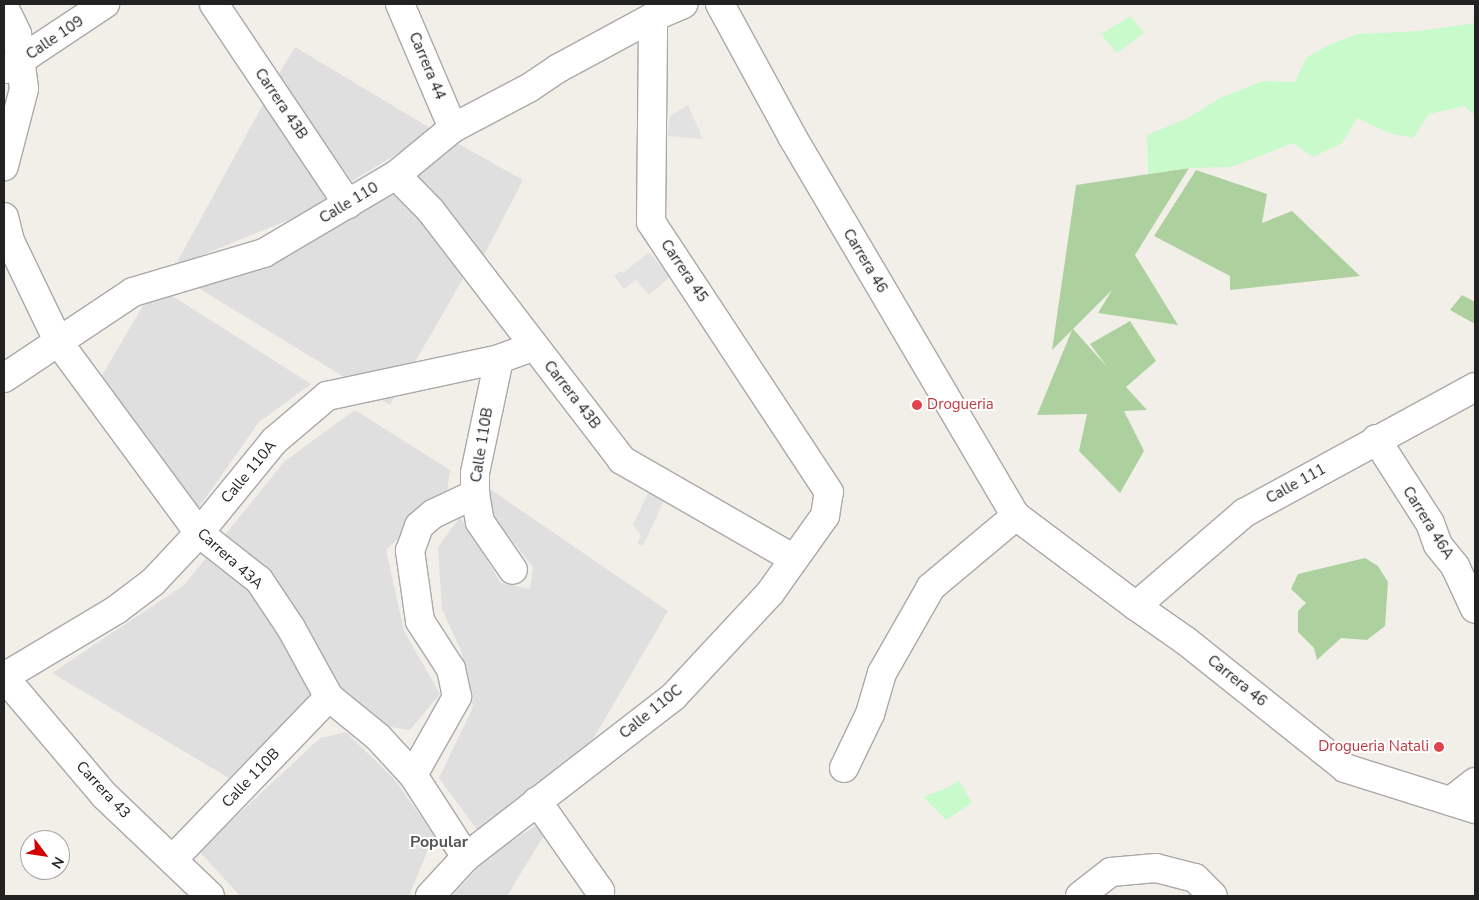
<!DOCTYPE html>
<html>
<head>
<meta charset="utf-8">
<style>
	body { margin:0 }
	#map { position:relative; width:1479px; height:900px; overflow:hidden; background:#f2efe9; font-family:"Nunito Sans",sans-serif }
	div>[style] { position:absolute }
	.residential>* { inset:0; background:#e0dfdf }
	.forest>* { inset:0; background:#add19e }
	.park>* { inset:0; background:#c8facc }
	.parking>* { inset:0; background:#e2e2e2 }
	.roads { filter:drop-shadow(1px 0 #a9a9a9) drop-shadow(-1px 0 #a9a9a9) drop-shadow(0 1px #a9a9a9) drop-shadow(0 -1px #a9a9a9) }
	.minor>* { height:28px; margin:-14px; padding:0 14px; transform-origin:14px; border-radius:14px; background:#fff }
	.tertiary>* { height:28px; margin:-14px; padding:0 14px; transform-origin:14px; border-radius:14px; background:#fff }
	.dots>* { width:14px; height:14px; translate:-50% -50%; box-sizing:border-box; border:2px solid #fff; border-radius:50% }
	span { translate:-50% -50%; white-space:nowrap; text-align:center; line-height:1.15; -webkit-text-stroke:4px #fff; paint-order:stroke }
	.street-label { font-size:15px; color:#222 }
	.health-label { font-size:15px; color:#be3a42 }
	.left { translate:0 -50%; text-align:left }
	.right { translate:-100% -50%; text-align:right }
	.neighbourhood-label { font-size:16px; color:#555; font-weight:700 }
	.frame { position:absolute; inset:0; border:5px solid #222; pointer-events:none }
	.north { position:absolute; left:20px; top:830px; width:50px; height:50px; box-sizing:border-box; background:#fff; border:1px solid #a7a7a7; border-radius:50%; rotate:121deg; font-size:14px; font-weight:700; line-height:20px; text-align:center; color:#222 }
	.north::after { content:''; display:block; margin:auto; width:18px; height:22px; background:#d40000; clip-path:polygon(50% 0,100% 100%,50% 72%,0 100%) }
</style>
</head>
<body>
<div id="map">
	<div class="residential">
		<i style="clip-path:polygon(295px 47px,435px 131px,352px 181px,277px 77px)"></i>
		<i style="clip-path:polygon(267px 97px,340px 199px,175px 266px)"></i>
		<i style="clip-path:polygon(457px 143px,523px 180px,481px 261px,416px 176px)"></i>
		<i style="clip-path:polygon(397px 190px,464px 277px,390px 405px,195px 286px)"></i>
		<i style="clip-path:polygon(155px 285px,311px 384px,259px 422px,197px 510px,100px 379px)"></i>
		<i style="clip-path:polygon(355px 410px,450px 470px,447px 491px,386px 550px,404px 631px,440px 694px,410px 730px,364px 723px,303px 704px,229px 778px,52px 673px,184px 585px,285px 461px)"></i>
		<i style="clip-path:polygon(487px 487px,668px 611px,592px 741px,478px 831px,439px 778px,473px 707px,461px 651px,442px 609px,438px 547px,460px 517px,501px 583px,530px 589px,533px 567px,492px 515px)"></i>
		<i style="clip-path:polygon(346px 732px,394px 779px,434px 835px,409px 896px,240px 896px,199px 851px,320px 738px)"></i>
		<i style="clip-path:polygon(559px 811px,507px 896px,452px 896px,490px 855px)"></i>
	</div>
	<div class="forest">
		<i style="clip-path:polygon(1189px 168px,1135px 255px,1178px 325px,1098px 313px,1112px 290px,1073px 329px,1108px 368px,1090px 344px,1130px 321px,1156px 361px,1126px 387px,1147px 410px,1124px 411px,1144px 451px,1120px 493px,1079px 451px,1087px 414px,1037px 415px,1072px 330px,1052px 350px,1076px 185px)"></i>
		<i style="clip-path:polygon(1196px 170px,1267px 194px,1262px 223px,1292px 211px,1360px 276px,1230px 290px,1230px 276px,1154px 236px)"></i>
		<i style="clip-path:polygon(1462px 295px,1475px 302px,1475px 324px,1450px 310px)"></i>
		<i style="clip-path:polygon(1365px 558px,1378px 566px,1388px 582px,1385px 626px,1367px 640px,1341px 638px,1317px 660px,1314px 648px,1298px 632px,1298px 611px,1306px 603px,1291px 589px,1298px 574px)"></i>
	</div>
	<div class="park">
		<i style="clip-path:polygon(1131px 16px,1144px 33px,1117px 53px,1101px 34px)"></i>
		<i style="clip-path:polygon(1475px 23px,1475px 115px,1464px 106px,1429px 114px,1413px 138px,1389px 133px,1357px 118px,1342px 143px,1313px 157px,1293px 143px,1231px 167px,1189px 168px,1148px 174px,1147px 135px,1188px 118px,1220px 98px,1263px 81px,1295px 82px,1307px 57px,1331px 44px,1358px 34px,1419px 31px)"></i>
		<i style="clip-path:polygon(959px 780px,972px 803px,946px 820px,923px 797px,949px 787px)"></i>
	</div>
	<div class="parking">
		<i style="clip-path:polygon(688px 105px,703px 139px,667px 136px,670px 116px)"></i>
		<i style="clip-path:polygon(649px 252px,670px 277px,649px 295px,636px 280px,624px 289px,614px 276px,621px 271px,623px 273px)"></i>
		<i style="clip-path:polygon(648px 493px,664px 500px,643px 546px,637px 543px,641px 536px,633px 525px)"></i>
	</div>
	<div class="roads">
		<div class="minor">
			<i style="left:214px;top:4px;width:241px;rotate:56.2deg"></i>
			<i style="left:400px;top:4px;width:135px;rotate:66.9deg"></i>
			<i style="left:4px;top:7px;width:30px;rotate:64deg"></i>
			<i style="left:17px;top:34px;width:55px;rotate:82.7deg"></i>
			<i style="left:24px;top:89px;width:80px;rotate:104.6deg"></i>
			<i style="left:7px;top:69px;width:118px;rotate:-33.6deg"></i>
			<i style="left:396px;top:175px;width:50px;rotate:45.8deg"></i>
			<i style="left:431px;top:211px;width:314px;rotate:52.5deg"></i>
			<i style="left:622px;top:460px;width:198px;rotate:29.9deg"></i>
			<i style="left:4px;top:217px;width:25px;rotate:76deg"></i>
			<i style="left:10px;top:241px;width:113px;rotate:64.3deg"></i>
			<i style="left:59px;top:343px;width:236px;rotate:53.6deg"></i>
			<i style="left:199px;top:533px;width:76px;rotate:38.1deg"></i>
			<i style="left:259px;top:580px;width:58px;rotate:56.3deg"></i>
			<i style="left:291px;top:628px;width:79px;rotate:61.2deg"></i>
			<i style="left:329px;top:697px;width:63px;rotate:39.2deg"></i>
			<i style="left:378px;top:737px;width:52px;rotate:47.4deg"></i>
			<i style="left:413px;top:775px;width:98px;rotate:57.1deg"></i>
			<i style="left:499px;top:359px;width:116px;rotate:101.9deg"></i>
			<i style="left:475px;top:473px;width:21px;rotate:90deg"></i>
			<i style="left:475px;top:494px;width:28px;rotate:80deg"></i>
			<i style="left:480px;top:522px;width:58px;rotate:55.5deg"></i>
			<i style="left:4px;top:378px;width:155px;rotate:-33.7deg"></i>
			<i style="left:133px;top:292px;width:137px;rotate:-16.6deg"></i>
			<i style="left:264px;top:253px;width:153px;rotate:-30.6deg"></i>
			<i style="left:396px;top:175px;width:74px;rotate:-39.5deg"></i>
			<i style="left:453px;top:128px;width:86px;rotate:-27.8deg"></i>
			<i style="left:529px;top:88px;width:34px;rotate:-34deg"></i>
			<i style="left:557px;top:69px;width:109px;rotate:-28.4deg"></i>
			<i style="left:653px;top:17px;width:33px;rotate:-23deg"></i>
			<i style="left:1376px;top:439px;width:100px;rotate:57.3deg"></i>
			<i style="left:1430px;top:523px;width:23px;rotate:70deg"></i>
			<i style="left:1438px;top:545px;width:27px;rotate:51deg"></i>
			<i style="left:1455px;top:566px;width:47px;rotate:65.1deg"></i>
			<i style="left:1136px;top:606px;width:143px;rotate:-40.7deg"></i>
			<i style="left:1244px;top:513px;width:263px;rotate:-28.6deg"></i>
			<i style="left:4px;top:677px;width:131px;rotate:-30.9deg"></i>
			<i style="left:116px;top:610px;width:46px;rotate:-37.1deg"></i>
			<i style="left:153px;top:582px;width:67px;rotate:-46.8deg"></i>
			<i style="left:199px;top:533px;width:119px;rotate:-50.8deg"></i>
			<i style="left:274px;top:441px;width:70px;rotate:-40.3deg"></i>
			<i style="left:327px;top:396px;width:176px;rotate:-12.1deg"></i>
			<i style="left:499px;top:359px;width:37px;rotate:-20deg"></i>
			<i style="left:4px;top:677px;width:155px;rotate:49.7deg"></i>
			<i style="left:104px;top:795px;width:146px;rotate:43.6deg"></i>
			<i style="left:844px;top:768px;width:60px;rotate:-64.3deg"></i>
			<i style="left:870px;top:714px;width:43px;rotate:-73.7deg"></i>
			<i style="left:882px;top:673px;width:99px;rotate:-60.3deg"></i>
			<i style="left:931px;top:587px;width:111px;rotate:-39.9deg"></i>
			<i style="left:413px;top:775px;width:90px;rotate:-60.6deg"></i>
			<i style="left:457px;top:697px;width:29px;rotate:-102deg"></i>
			<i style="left:451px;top:669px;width:57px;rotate:-122.9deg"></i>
			<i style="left:420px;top:621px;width:71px;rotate:-98.1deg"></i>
			<i style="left:410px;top:551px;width:27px;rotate:-70deg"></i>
			<i style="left:419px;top:526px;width:18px;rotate:-41deg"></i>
			<i style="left:433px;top:514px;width:47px;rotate:-25.5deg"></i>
			<i style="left:1452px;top:800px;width:29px;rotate:-38deg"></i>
			<i style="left:537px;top:801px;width:110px;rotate:55deg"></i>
			<i style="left:600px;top:891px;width:5px;rotate:90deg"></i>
			<i style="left:173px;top:859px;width:225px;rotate:-46.1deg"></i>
			<i style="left:430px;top:896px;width:53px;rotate:-47.3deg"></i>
			<i style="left:466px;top:857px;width:263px;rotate:-37.7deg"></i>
			<i style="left:674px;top:696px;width:141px;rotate:-47deg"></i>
			<i style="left:770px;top:593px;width:95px;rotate:-54.5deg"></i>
			<i style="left:825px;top:516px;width:24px;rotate:-81deg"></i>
			<i style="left:829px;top:492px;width:323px;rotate:-123.4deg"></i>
			<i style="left:651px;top:222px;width:205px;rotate:-89.4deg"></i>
			<i style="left:1080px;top:896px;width:39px;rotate:-38deg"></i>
			<i style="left:1111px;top:872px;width:45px;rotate:-5.1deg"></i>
			<i style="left:1156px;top:868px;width:40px;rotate:14.4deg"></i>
			<i style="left:1195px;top:878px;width:25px;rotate:45deg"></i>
		</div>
		<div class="tertiary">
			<i style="left:720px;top:4px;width:153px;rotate:61.4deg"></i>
			<i style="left:793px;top:138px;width:439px;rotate:59.5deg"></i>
			<i style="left:1016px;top:516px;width:150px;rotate:36.9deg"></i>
			<i style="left:1136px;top:606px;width:61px;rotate:35deg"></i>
			<i style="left:1186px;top:641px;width:203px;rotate:38.6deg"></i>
			<i style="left:1345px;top:768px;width:136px;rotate:17.5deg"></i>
		</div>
	</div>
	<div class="dots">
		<i style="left:917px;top:405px;background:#e0444e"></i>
		<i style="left:1439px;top:747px;background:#e0444e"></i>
	</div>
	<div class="street-label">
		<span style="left:55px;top:38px;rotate:-34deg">Calle 109</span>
		<span style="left:427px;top:66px;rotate:67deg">Carrera 44</span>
		<span style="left:281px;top:104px;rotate:56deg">Carrera 43B</span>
		<span style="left:349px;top:203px;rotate:-31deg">Calle 110</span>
		<span style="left:865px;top:261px;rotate:59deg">Carrera 46</span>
		<span style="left:684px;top:271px;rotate:56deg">Carrera 45</span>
		<span style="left:572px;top:395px;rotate:52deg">Carrera 43B</span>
		<span style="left:482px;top:445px;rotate:-81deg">Calle 110B</span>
		<span style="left:249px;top:472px;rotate:-50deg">Calle 110A</span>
		<span style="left:1296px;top:484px;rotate:-29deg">Calle 111</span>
		<span style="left:1428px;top:523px;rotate:58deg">Carrera 46A</span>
		<span style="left:230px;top:559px;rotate:42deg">Carrera 43A</span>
		<span style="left:1237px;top:681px;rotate:39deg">Carrera 46</span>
		<span style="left:651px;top:712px;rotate:-39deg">Calle 110C</span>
		<span style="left:251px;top:778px;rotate:-46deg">Calle 110B</span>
		<span style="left:103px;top:790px;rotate:47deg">Carrera 43</span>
	</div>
	<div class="health-label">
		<span class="left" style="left:927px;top:405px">Drogueria</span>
		<span class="right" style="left:1429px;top:747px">Drogueria Natali</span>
	</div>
	<div class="neighbourhood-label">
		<span style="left:439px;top:842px">Popular</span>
	</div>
	<div class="frame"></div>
	<div class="north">N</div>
</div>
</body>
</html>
